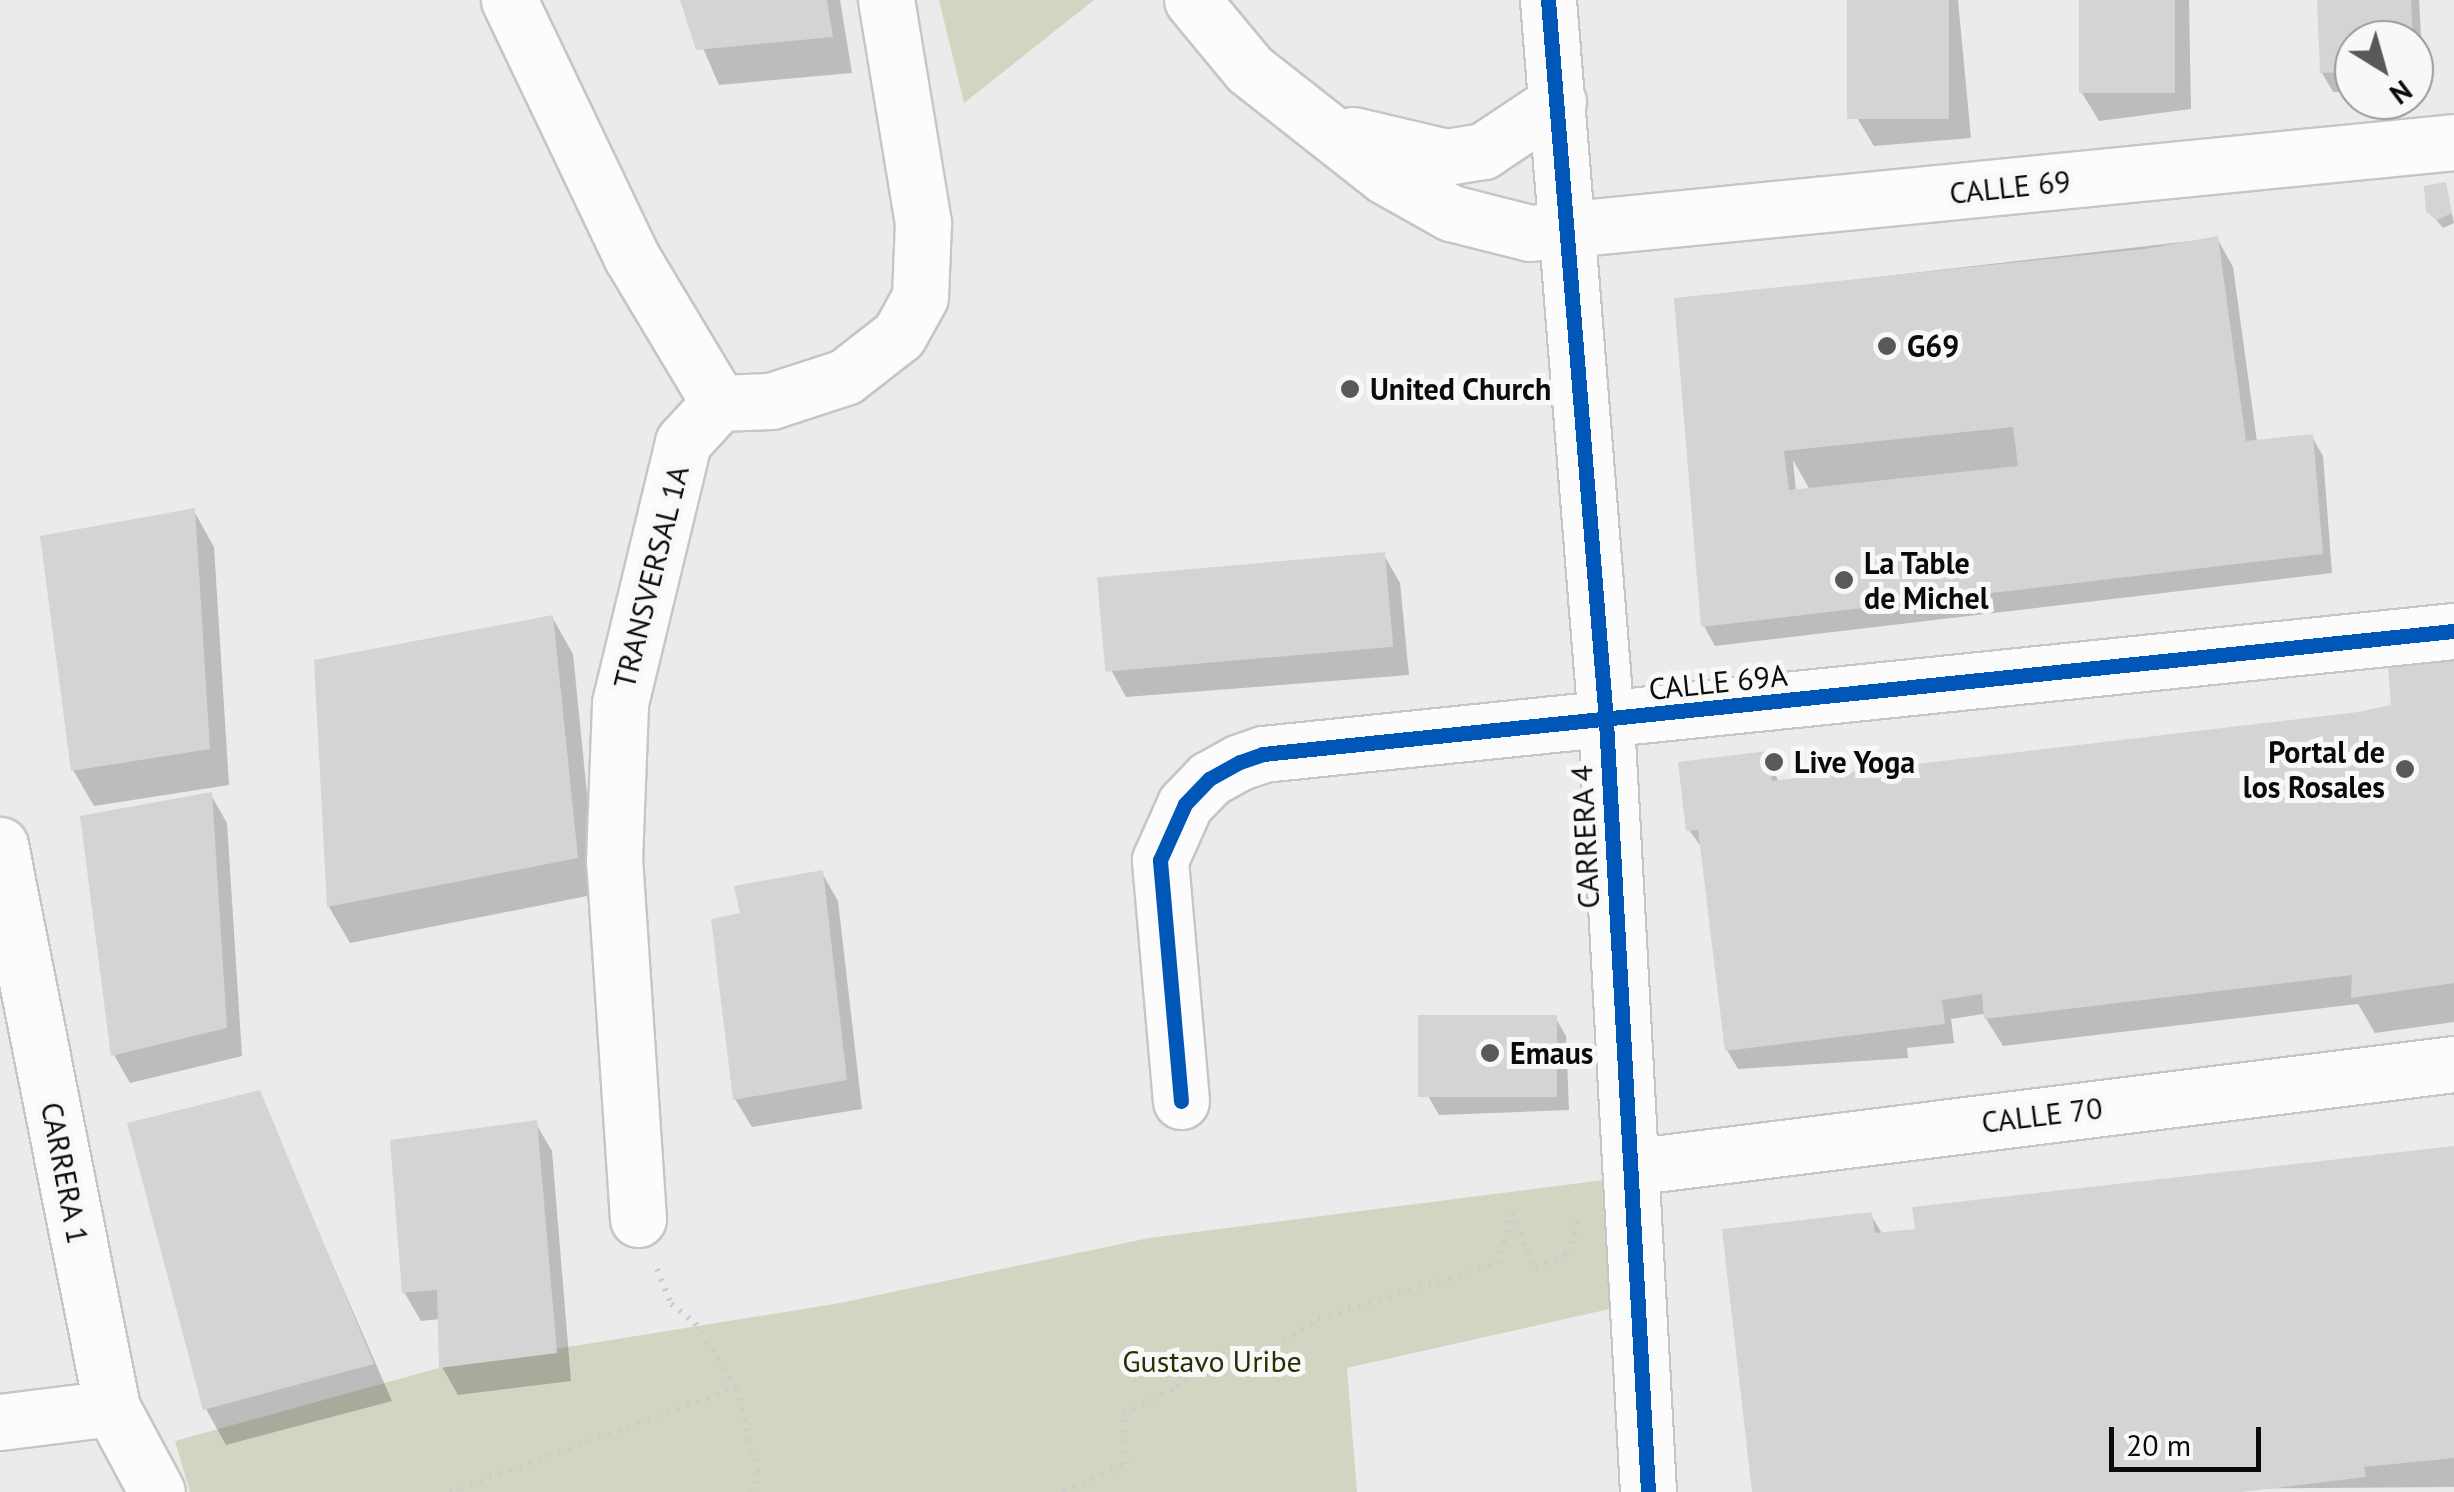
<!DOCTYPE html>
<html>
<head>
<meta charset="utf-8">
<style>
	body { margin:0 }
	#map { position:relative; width:2454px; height:1492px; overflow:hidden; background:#ebebeb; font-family:"PT Sans",sans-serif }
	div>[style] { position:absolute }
	.green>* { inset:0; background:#d1d6c2 }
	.shadow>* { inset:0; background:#0003 }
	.building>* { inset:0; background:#d4d4d4; transform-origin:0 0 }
	.path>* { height:6px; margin-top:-3px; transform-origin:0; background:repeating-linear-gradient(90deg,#ccc 0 2.5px,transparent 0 10.5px) }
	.roads { filter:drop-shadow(2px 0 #c6c6c6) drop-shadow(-2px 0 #c6c6c6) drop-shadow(0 2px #c6c6c6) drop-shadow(0 -2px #c6c6c6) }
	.minor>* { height:55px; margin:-27.5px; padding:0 27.5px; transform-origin:27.5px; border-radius:27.5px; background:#fcfcfc }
	.cycleway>* { height:15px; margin:-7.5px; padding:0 7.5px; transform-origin:7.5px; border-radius:7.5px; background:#0057b8 }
	.dots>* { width:28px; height:28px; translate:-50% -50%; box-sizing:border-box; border:5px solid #f8f8f9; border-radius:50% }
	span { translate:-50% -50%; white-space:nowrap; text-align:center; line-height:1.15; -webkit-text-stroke:10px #f8f8f9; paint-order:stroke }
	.street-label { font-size:30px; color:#0b0b0c }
	.poi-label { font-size:30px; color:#0b0b0c; font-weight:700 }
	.left { translate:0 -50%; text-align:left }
	.right { translate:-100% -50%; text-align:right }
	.park-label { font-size:30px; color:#283001 }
	.north { position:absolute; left:2334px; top:20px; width:100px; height:100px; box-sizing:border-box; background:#f8f8f9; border:2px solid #99999a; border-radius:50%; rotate:143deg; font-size:28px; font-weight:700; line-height:40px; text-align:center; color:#0b0b0c }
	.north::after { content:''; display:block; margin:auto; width:35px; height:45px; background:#59595a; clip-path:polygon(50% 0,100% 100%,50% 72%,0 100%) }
	.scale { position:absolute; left:2109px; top:1427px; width:152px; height:45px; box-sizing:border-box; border:5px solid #0b0b0c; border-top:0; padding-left:12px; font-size:30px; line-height:35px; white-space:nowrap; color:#0b0b0c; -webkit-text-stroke:8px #f8f8f9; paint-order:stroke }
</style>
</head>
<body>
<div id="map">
	<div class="green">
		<i style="clip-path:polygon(939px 0,1094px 0,964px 103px)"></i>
		<i style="clip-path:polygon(1604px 1180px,1614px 1308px,1347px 1368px,1357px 1492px,190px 1492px,175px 1441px,439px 1368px,840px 1303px,1149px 1238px)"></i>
	</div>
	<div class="shadow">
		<i style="clip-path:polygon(682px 0,840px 0,852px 73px,719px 85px)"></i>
		<i style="clip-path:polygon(1849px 0,1958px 0,1971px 138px,1874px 146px,1857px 118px)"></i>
		<i style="clip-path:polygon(2081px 0,2189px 0,2191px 109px,2099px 121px,2082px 93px)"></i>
		<i style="clip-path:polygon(2318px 0,2419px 0,2424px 87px,2414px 88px,2414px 40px,2354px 40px,2354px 91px,2333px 92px,2322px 73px)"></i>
		<i style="clip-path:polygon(2445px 184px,2454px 223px,2443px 228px,2429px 211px)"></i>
		<i style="clip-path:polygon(evenodd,2217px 238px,2233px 267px,2257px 442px,2312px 437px,2323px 456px,2332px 573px,1715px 646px,1704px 626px,1677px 300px,2217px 238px,1793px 460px,1810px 490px,1796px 492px,1793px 460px)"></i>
		<i style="clip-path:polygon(194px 511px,214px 547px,229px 785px,94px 806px,73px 770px)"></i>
		<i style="clip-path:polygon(1384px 555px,1400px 583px,1409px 675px,1126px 697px,1110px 668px)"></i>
		<i style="clip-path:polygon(552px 617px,573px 654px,597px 894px,350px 943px,329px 907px)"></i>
		<i style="clip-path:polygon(2454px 662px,2454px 1022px,2375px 1033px,2358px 1004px,2003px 1046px,1983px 1014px,1951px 1019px,1954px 1043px,1907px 1048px,1908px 1058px,1738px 1069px,1727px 1050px,1703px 849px,1689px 830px,1767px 754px,1779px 783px,2360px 714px,2394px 707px)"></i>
		<i style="clip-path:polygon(211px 795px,227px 823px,242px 1056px,130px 1083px,114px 1055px)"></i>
		<i style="clip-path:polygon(822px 873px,838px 901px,862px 1109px,752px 1127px,735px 1099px,743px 915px)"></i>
		<i style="clip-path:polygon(1555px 1017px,1566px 1036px,1569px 1110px,1439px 1115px,1428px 1096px)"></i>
		<i style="clip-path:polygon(258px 1093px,392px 1401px,226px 1445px,206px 1409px)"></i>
		<i style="clip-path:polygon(535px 1122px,552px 1151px,571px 1381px,458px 1395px,442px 1367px,440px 1319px,421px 1321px,404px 1292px)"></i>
		<i style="clip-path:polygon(2454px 1149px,2454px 1487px,1754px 1492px,1871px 1215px,1883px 1235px)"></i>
	</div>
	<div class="building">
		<i style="clip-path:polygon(680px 0,827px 0,833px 37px,696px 50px)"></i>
		<i style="left:1847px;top:0;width:102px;height:119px"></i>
		<i style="left:2079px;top:0;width:96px;height:93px"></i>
		<i style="clip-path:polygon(2317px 0,2411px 0,2413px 40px,2354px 40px,2354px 72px,2320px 73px)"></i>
		<i style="clip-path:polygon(2446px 182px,2452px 213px,2437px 220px,2426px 212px,2424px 186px)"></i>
		<i style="clip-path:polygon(evenodd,2218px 236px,2246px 441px,2313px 434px,2323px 554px,1701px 627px,1674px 298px,2145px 249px,2218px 236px,2013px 427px,2018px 466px,1789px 490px,1784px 451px,2013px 427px)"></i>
		<i style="clip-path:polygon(195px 508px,210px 749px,71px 771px,40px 536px)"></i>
		<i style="left:1385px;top:552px;width:95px;height:289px;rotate:85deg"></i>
		<i style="clip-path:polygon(553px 615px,578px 858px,327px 907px,314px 660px)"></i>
		<i style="clip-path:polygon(2454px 659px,2454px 983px,2351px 998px,2352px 975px,1984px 1019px,1982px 994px,1942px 1000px,1945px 1024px,1725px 1051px,1698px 830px,1686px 831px,1678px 762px,1768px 751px,1772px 781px,2358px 712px,2391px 705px,2388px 666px)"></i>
		<i style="clip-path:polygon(212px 792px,227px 1028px,111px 1056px,80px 816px)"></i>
		<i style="clip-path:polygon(823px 870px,847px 1080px,733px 1100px,711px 919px,740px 913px,734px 886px)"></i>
		<i style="left:1418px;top:1015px;width:139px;height:82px"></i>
		<i style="clip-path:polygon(260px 1090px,374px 1364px,203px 1410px,127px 1123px)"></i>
		<i style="clip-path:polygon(537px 1120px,557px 1353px,439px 1368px,437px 1290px,402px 1293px,390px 1140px)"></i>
		<i style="clip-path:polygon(2454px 1146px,2454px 1458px,2364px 1467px,2366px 1477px,2242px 1492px,1752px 1492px,1722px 1229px,1872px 1212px,1875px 1233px,1915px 1229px,1912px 1207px)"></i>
	</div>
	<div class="path">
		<i style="left:657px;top:1269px;width:38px;rotate:68deg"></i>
		<i style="left:671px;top:1304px;width:31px;rotate:38deg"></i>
		<i style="left:695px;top:1323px;width:77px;rotate:57.8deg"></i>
		<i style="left:736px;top:1388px;width:86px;rotate:75.2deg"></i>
		<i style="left:758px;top:1471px;width:22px;rotate:106deg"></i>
		<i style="left:450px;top:1492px;width:304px;rotate:-20deg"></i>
		<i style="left:1063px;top:1492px;width:69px;rotate:-24deg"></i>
		<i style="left:1126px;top:1464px;width:51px;rotate:-93.4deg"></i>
		<i style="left:1123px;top:1413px;width:60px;rotate:-25.7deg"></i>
		<i style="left:1177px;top:1387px;width:56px;rotate:-37.7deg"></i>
		<i style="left:1221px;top:1353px;width:45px;rotate:-1.3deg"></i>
		<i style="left:1266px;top:1352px;width:62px;rotate:-32.4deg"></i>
		<i style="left:1318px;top:1319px;width:189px;rotate:-17.3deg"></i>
		<i style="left:1498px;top:1263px;width:52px;rotate:-74.4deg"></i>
		<i style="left:1512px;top:1213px;width:60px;rotate:67.3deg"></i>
		<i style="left:1535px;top:1268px;width:35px;rotate:-24deg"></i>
		<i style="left:1567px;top:1254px;width:35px;rotate:-72deg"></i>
	</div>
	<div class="roads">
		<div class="minor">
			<i style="left:509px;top:0;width:284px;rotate:64.5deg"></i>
			<i style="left:631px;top:256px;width:171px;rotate:59.1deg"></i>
			<i style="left:1192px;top:0;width:89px;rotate:50.4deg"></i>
			<i style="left:1249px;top:69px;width:173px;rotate:38.2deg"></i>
			<i style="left:1385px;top:176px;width:76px;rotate:29.3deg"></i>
			<i style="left:1451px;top:213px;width:81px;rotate:14.2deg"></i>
			<i style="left:1530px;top:233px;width:928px;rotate:-5.62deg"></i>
			<i style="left:1548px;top:0;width:723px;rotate:85.4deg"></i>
			<i style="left:1606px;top:721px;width:772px;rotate:86.88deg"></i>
			<i style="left:1353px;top:135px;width:96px;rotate:13.3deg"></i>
			<i style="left:1446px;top:157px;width:37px;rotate:-9deg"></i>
			<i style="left:1483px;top:151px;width:90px;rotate:-33.7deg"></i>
			<i style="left:719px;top:403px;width:52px;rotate:-2.2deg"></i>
			<i style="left:771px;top:401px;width:78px;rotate:-18deg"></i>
			<i style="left:845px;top:377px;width:68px;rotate:-37.9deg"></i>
			<i style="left:899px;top:335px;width:43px;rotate:-61.1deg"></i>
			<i style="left:920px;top:297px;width:74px;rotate:-87.7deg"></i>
			<i style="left:923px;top:223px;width:226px;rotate:-99.4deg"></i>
			<i style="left:0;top:845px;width:574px;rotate:78.75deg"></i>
			<i style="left:112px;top:1408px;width:95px;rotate:61.8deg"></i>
			<i style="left:1181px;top:1101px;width:242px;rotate:-95deg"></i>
			<i style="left:1160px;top:860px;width:61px;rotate:-65.9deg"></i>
			<i style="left:1185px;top:804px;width:35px;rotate:-46deg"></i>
			<i style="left:1209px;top:779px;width:35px;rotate:-29deg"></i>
			<i style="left:1240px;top:762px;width:24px;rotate:-19deg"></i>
			<i style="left:1263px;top:754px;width:1197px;rotate:-5.9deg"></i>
			<i style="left:1630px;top:1167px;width:830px;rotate:-7.13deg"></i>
			<i style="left:638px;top:1219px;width:359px;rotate:-93.8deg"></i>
			<i style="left:614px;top:861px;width:158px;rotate:-87.8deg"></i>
			<i style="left:620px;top:703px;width:268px;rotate:-76.4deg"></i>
			<i style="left:683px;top:442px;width:53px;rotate:-47.3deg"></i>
			<i style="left:0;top:1422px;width:113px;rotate:-7.1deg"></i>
		</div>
	</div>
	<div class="cycleway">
		<i style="left:1548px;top:0;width:723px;rotate:85.4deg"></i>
		<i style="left:1606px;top:721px;width:772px;rotate:86.88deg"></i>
		<i style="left:1181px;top:1101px;width:242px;rotate:-95deg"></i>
		<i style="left:1160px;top:860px;width:61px;rotate:-65.9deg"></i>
		<i style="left:1185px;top:804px;width:35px;rotate:-46deg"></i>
		<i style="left:1209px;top:779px;width:35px;rotate:-29deg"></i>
		<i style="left:1240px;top:762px;width:24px;rotate:-19deg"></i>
		<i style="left:1263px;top:754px;width:1197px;rotate:-5.9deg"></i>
	</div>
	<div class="dots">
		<i style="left:1887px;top:346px;background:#59595a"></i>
		<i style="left:1350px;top:389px;background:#59595a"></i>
		<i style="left:1844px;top:580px;background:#59595a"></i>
		<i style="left:1774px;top:762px;background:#59595a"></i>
		<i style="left:2405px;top:769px;background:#59595a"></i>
		<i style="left:1490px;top:1053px;background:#59595a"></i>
	</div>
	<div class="street-label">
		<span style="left:2010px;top:187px;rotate:-6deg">CALLE 69</span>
		<span style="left:651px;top:577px;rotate:-76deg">TRANSVERSAL 1A</span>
		<span style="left:1718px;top:682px;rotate:-6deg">CALLE 69A</span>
		<span style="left:1585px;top:837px;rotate:-93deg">CARRERA 4</span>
		<span style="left:2042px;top:1115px;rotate:-7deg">CALLE 70</span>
		<span style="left:65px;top:1173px;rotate:79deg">CARRERA 1</span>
	</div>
	<div class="poi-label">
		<span class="left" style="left:1907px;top:346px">G69</span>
		<span class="left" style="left:1370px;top:389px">United Church</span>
		<span class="left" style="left:1864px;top:580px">La Table<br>de Michel</span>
		<span class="right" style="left:2385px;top:769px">Portal de<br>los Rosales</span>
		<span class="left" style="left:1794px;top:762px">Live Yoga</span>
		<span class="left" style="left:1510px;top:1053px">Emaus</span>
	</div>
	<div class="park-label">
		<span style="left:1212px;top:1361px">Gustavo Uribe</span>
	</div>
	<div class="north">N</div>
	<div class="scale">20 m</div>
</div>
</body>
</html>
